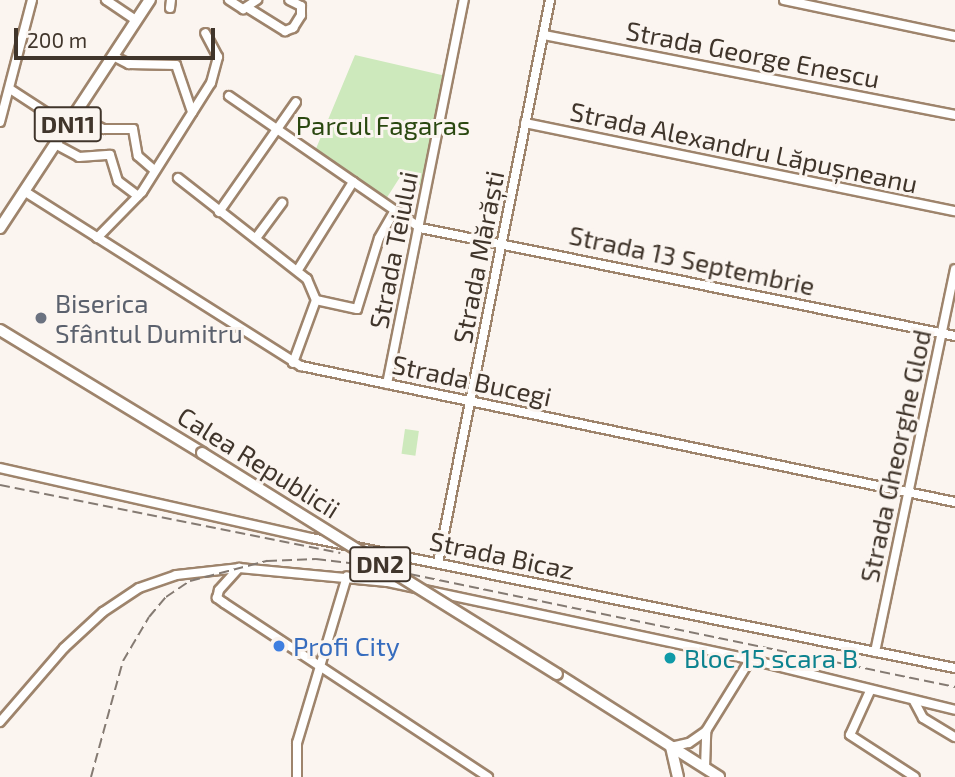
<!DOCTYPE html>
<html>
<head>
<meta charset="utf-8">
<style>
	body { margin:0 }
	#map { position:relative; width:955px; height:777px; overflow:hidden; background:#fbf5f0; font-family:"Exo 2",sans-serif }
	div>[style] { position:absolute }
	.green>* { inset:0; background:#cde9bc; transform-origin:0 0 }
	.roads { filter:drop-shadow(2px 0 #9e846c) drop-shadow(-2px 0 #9e846c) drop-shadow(0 2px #9e846c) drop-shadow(0 -2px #9e846c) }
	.minor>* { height:8px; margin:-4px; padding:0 4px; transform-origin:4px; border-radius:4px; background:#fff }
	.major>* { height:10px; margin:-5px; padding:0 5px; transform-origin:5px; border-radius:5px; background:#fff }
	.rail>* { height:2px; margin-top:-1px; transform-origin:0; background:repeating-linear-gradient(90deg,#847a72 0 10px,transparent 0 15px) }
	.bridges { filter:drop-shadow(2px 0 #9e846c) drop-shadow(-2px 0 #9e846c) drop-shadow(0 2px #9e846c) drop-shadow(0 -2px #9e846c) }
	.major-bridge>* { height:10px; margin:-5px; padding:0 5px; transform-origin:5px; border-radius:5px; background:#fff }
	.dots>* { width:19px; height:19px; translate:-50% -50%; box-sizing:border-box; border:4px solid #fbf5f0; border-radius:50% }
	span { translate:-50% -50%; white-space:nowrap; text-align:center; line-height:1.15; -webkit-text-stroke:6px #fbf5f0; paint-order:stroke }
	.shield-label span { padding:2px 5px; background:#fbf5f0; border:2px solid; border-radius:5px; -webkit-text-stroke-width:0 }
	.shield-label { font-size:24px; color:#40352b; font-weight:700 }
	.street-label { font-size:26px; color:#40352b }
	.park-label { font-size:26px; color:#2a4810 }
	.worship-label { font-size:26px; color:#5b616d }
	.left { translate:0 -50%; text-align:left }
	.shop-label { font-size:26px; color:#366cbe }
	.culture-label { font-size:26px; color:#0d838f }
	.scale { position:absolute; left:14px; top:28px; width:201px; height:32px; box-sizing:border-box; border:4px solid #40352b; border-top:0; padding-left:9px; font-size:21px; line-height:24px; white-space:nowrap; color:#40352b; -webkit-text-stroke:5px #fbf5f0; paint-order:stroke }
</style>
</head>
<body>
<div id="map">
	<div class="green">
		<i style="clip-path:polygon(355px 55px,446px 76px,425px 188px,402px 174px,386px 199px,315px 151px)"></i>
		<i style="left:405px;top:429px;width:14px;height:25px;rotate:8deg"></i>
	</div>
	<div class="roads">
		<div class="minor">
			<i style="left:106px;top:0;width:36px;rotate:34deg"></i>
			<i style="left:229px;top:0;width:17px;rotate:33deg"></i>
			<i style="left:243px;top:9px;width:17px;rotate:-33deg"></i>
			<i style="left:784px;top:0;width:175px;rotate:11.9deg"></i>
			<i style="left:170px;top:8px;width:8px;rotate:-83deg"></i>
			<i style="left:248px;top:8px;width:44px;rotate:31.9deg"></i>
			<i style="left:285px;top:31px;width:9px;rotate:-21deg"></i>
			<i style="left:293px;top:28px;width:15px;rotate:-58deg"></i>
			<i style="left:301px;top:15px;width:9px;rotate:-90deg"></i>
			<i style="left:301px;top:6px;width:13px;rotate:-153deg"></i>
			<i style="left:544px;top:35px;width:419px;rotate:11deg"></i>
			<i style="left:113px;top:56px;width:18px;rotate:27deg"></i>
			<i style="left:129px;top:64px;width:47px;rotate:1.2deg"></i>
			<i style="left:176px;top:65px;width:50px;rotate:71.2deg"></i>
			<i style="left:10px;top:89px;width:68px;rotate:33deg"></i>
			<i style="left:229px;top:96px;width:232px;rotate:34.6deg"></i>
			<i style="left:420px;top:228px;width:546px;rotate:11.41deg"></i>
			<i style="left:74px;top:114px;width:33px;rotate:27deg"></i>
			<i style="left:103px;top:129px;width:30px"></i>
			<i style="left:133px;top:129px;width:27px;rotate:80deg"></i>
			<i style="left:138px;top:156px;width:21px;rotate:41deg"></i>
			<i style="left:0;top:122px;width:126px;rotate:-75.3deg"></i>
			<i style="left:525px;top:123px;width:439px;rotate:11.6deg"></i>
			<i style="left:55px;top:144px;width:27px;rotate:28deg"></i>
			<i style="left:79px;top:157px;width:31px;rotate:-4deg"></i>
			<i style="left:110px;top:155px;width:27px;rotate:73deg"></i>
			<i style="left:118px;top:181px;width:25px;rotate:37deg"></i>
			<i style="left:178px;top:178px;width:164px;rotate:38.1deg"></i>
			<i style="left:307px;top:279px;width:23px;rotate:67deg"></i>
			<i style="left:316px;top:300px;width:67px;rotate:110.1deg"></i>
			<i style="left:24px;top:191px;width:328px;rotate:32.3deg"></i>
			<i style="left:301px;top:366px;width:668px;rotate:11.75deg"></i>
			<i style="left:219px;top:212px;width:134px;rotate:-55deg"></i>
			<i style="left:97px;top:238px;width:64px;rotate:-45.6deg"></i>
			<i style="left:142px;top:192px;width:129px;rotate:-57.7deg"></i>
			<i style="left:211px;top:83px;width:27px;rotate:-75deg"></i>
			<i style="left:218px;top:57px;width:27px;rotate:-118deg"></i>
			<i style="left:256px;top:238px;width:44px;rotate:-53.4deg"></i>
			<i style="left:299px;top:268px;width:102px;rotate:-57.9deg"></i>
			<i style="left:316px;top:300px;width:42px;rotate:12.4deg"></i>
			<i style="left:357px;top:309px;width:74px;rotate:-72.8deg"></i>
			<i style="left:379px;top:238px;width:32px;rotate:-60deg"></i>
			<i style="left:387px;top:384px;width:392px;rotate:-78.7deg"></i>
			<i style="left:0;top:468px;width:319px;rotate:12.7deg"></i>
			<i style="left:311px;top:538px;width:657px;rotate:11.41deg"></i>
			<i style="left:438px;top:563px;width:574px;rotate:-78.75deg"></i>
			<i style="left:875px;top:652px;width:391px;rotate:-78.2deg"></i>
			<i style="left:870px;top:691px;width:48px;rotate:114.4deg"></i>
			<i style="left:850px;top:735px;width:77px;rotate:32.9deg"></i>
			<i style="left:914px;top:701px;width:19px;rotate:62deg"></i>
			<i style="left:923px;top:718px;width:37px;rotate:31deg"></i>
			<i style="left:0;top:722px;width:98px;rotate:-49.1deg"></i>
			<i style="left:64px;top:648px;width:53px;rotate:-42.7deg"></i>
			<i style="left:103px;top:612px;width:43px;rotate:-33.7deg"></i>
			<i style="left:139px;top:588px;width:39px;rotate:-19deg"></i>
			<i style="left:176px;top:575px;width:63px;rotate:-6.3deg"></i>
			<i style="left:671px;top:747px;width:18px;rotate:-13deg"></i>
			<i style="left:689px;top:743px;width:21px;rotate:-35deg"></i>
			<i style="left:706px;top:731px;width:84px;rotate:-58.2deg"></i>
			<i style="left:705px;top:768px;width:37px;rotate:-88deg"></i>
			<i style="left:297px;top:777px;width:34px;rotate:-90deg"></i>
			<i style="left:297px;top:743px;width:174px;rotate:-73.3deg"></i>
			<i style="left:488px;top:777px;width:316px;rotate:-146.6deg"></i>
			<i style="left:224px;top:603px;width:9px;rotate:-144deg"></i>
			<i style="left:217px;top:598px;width:8px;rotate:-76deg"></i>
			<i style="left:219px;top:590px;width:30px;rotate:-48deg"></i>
			<i style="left:239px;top:568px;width:149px;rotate:5.4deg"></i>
			<i style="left:387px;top:582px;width:361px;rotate:12deg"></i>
			<i style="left:740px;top:657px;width:221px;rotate:13.8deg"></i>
		</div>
		<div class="major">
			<i style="left:0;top:228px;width:273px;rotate:-56.7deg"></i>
			<i style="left:0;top:330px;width:237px;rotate:31.3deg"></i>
			<i style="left:557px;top:674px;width:192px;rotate:32.4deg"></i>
			<i style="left:671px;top:747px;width:31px;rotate:77deg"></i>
		</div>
	</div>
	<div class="rail">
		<i style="left:0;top:485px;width:347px;rotate:11.3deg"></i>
		<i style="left:91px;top:777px;width:120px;rotate:-74.6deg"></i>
		<i style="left:123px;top:661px;width:51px;rotate:-59.4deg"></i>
		<i style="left:149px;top:617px;width:26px;rotate:-50deg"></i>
		<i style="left:166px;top:597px;width:29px;rotate:-34deg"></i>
		<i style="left:190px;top:581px;width:80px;rotate:-14.6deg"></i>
		<i style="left:267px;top:561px;width:49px;rotate:-2.3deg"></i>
		<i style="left:316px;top:559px;width:50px;rotate:6.8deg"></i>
		<i style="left:366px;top:565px;width:602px;rotate:11.7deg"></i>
	</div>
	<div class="bridges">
		<div class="major-bridge">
			<i style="left:202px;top:453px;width:418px;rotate:31.9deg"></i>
		</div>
	</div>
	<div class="dots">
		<i style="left:41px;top:318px;background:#6b7280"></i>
		<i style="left:279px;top:646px;background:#3f7fe0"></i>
		<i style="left:670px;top:658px;background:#0f9aa8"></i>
	</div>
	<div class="shield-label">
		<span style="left:68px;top:124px">DN11</span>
		<span style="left:380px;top:564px">DN2</span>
	</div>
	<div class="street-label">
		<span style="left:753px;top:54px;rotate:11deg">Strada George Enescu</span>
		<span style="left:744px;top:147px;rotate:12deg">Strada Alexandru Lăpușneanu</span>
		<span style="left:393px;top:250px;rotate:-79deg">Strada Teiului</span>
		<span style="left:478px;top:257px;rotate:-79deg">Strada Mărăști</span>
		<span style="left:692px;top:260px;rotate:12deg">Strada 13 Septembrie</span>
		<span style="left:472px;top:380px;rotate:12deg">Strada Bucegi</span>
		<span style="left:895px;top:456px;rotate:-78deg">Strada Gheorghe Glod</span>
		<span style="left:259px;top:462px;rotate:32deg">Calea Republicii</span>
		<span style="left:502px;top:555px;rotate:12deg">Strada Bicaz</span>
	</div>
	<div class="park-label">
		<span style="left:383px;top:125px">Parcul Fagaras</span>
	</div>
	<div class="worship-label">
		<span class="left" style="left:55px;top:318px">Biserica<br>Sfântul Dumitru</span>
	</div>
	<div class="shop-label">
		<span class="left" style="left:293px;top:646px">Profi City</span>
	</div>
	<div class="culture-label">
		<span class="left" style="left:684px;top:658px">Bloc 15 scara B</span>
	</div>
	<div class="scale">200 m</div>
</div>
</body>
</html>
